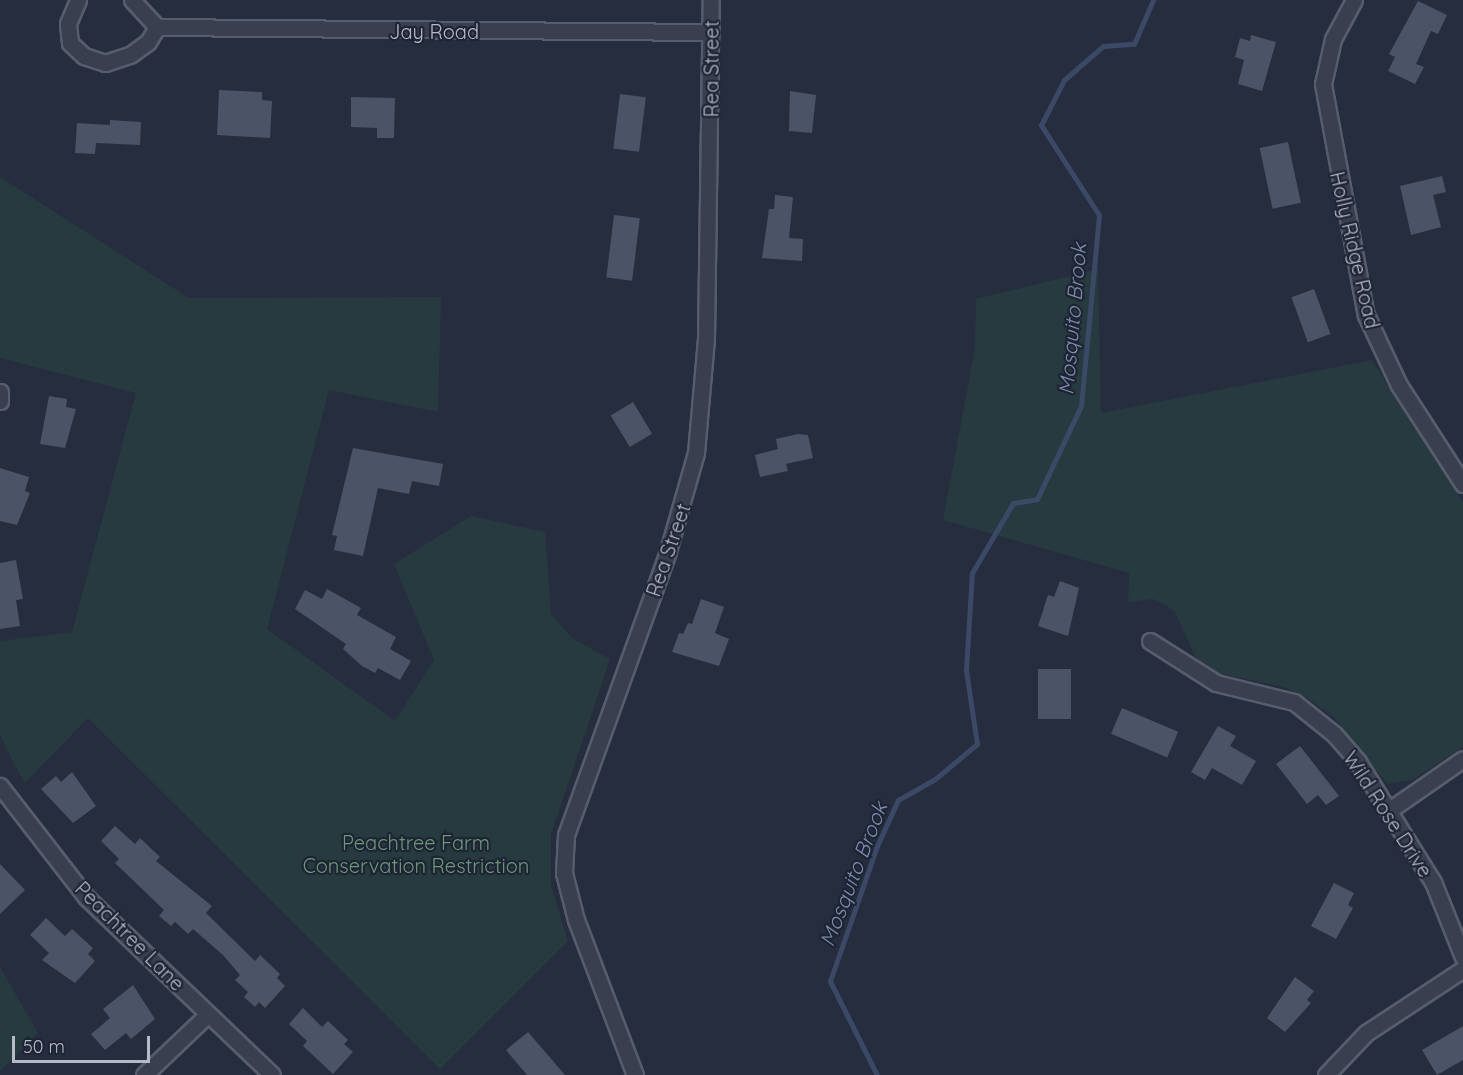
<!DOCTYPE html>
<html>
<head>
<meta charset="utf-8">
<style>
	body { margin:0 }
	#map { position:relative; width:1463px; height:1075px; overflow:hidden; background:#252d3e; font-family:Quicksand,sans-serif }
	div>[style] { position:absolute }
	.green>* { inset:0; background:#273a3f }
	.stream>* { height:5px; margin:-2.5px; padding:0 2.5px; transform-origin:2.5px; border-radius:2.5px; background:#3b4967 }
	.building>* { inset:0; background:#4b5367; transform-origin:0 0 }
	.roads { filter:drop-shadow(2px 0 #575d6c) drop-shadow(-2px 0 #575d6c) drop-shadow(0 2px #575d6c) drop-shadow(0 -2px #575d6c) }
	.street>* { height:15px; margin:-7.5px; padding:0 7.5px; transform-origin:7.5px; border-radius:7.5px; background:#393f4e }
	span { translate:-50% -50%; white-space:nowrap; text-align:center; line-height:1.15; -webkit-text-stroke:4.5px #1e2433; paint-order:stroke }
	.street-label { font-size:20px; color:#b5bac9 }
	.park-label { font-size:20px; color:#6c997b }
	.water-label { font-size:21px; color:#7d8eb0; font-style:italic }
	.scale { position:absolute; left:12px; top:1036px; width:138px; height:27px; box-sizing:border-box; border:3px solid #b5bac9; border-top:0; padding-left:8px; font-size:18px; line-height:21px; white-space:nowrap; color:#b5bac9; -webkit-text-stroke:4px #1e2433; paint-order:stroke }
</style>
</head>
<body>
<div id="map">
	<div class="green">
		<i style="clip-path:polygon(0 177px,189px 298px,441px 297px,438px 412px,329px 390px,267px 629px,395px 721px,434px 660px,394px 564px,471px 516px,545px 532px,551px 614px,572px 638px,610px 659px,551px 834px,551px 885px,568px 941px,440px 1069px,88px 718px,25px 783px,11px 758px,0 734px,0 641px,72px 632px,136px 393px,0 358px)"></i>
		<i style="clip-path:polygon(1098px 269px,1101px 413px,1372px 360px,1463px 502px,1463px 747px,1412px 780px,1387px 784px,1334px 717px,1307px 698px,1284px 687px,1212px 672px,1198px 663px,1174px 610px,1153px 599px,1128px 602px,1129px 573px,943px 520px,975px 348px,976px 299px)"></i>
		<i style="clip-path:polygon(0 967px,38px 1033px,0 1071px)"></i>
	</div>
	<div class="stream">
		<i style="left:877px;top:1075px;width:105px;rotate:-116.6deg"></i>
		<i style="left:830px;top:981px;width:143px;rotate:-70.8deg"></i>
		<i style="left:877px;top:846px;width:51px;rotate:-65.5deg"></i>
		<i style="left:898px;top:800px;width:43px;rotate:-29.6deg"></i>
		<i style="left:935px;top:779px;width:55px;rotate:-39.8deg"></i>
		<i style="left:977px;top:744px;width:75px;rotate:-98.5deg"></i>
		<i style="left:966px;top:670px;width:97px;rotate:-86.5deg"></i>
		<i style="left:972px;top:573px;width:81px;rotate:-59.6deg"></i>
		<i style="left:1013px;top:503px;width:24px;rotate:-9deg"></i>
		<i style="left:1037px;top:499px;width:103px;rotate:-64.7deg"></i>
		<i style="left:1081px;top:406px;width:192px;rotate:-84.6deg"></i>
		<i style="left:1099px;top:215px;width:107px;rotate:-122.8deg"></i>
		<i style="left:1041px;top:125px;width:51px;rotate:-62.9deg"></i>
		<i style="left:1064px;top:80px;width:52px;rotate:-41.1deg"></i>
		<i style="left:1103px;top:46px;width:31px;rotate:-4deg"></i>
		<i style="left:1134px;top:44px;width:48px;rotate:-66.6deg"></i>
	</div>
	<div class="building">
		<i style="clip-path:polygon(1418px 1px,1447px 15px,1438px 34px,1431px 31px,1416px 64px,1424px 67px,1415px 84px,1388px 71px,1395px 57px,1389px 54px)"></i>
		<i style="clip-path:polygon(1251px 35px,1276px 42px,1262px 91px,1238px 84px,1244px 60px,1235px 57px,1240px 38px,1250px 41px)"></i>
		<i style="clip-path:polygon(219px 90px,262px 92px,262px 100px,272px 101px,270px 138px,217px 135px)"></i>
		<i style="clip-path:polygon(790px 91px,816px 95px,812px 133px,789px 131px)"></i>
		<i style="left:620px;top:94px;width:26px;height:55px;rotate:7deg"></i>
		<i style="clip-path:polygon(351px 97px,395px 98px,394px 138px,377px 138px,377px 128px,351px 127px)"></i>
		<i style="clip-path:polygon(110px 120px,141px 122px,140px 145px,96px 143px,95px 154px,75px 153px,77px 123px,110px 125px)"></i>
		<i style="left:1288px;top:142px;width:62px;height:29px;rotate:78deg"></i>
		<i style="clip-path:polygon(1442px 176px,1446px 192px,1433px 195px,1441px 227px,1411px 235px,1400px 186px)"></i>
		<i style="clip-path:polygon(775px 195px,793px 197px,789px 238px,803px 239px,802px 261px,762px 258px,769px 209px,774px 209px)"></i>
		<i style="left:614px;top:215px;width:26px;height:63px;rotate:7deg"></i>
		<i style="left:1314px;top:289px;width:48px;height:24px;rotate:70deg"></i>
		<i style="clip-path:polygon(49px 396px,67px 399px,66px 407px,76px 409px,65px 448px,40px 444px)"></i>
		<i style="left:633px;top:402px;width:37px;height:26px;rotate:59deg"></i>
		<i style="clip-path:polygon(798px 434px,808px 435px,813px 458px,786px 464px,788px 471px,760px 477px,755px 455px,778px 449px,776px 439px)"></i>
		<i style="clip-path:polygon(353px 448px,443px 464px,439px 486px,412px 481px,409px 494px,378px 488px,363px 556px,334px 550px,337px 536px,332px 535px)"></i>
		<i style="clip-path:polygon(0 468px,29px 477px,25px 491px,30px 493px,17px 525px,0 521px)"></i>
		<i style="clip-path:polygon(16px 560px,23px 599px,16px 600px,20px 626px,0 629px,0 563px)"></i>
		<i style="clip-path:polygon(1060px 581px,1079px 588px,1068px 636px,1038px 626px,1048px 595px,1054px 597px)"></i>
		<i style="clip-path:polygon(327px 589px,361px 608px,357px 615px,396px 637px,390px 649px,411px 661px,400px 680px,378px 668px,375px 673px,362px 666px,343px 649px,346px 644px,295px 609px,305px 590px,322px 599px)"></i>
		<i style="clip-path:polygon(701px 599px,724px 607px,715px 633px,729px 639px,719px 666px,672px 652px,679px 633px,683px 634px,688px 623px,692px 624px)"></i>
		<i style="left:1071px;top:669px;width:50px;height:33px;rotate:90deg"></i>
		<i style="left:1122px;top:708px;width:61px;height:28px;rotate:23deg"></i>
		<i style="clip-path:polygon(1218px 726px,1236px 736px,1230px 746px,1256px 761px,1242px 785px,1212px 768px,1205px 780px,1191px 772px)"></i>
		<i style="clip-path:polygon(1300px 746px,1339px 796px,1326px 805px,1318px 795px,1307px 804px,1276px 764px)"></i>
		<i style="clip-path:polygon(72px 772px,96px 806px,73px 823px,41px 789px,56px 776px,61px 782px)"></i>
		<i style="clip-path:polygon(115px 826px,135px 844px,140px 838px,160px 857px,156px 861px,212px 906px,206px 913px,255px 961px,260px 955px,280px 974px,277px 978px,285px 986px,265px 1008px,259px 1002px,255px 1007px,244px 997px,248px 992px,235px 980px,240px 975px,223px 955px,193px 929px,188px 934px,175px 922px,171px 926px,159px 916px,164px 910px,115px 863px,119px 859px,101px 841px)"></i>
		<i style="clip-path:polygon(0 864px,25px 890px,0 914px)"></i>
		<i style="clip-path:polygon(1334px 883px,1354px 893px,1348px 905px,1353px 908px,1336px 939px,1311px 926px)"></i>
		<i style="clip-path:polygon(46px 918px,65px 936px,72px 929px,93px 948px,88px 954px,95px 961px,75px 983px,42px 960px,49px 953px,30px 935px)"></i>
		<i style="clip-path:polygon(1295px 977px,1314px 991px,1307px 1000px,1311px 1003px,1285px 1032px,1267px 1018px)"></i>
		<i style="clip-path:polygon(133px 985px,155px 1019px,131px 1039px,126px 1033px,105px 1050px,91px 1034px,110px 1018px,103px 1009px)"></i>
		<i style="clip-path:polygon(303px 1008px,322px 1027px,328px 1021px,348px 1040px,344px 1044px,353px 1052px,333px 1074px,303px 1046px,307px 1041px,289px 1024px)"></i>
		<i style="clip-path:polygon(1463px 1026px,1463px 1060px,1437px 1075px,1422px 1050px)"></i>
		<i style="clip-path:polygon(528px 1032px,565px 1075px,527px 1075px,506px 1050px)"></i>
	</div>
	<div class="roads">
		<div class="street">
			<i style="left:78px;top:0;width:26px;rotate:113deg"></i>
			<i style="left:68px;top:24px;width:19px;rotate:84deg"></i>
			<i style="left:70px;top:43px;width:19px;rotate:43deg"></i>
			<i style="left:84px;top:56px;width:22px;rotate:18deg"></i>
			<i style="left:105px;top:63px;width:26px;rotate:-18deg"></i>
			<i style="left:130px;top:55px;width:22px;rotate:-36deg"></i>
			<i style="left:148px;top:42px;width:17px;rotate:-59deg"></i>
			<i style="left:132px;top:0;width:37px;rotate:47deg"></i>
			<i style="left:157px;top:27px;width:554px;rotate:0.52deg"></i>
			<i style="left:1354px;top:0;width:44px;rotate:118.3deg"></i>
			<i style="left:1333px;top:39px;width:46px;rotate:102.5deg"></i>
			<i style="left:1323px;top:84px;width:235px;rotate:79.5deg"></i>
			<i style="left:1366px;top:315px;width:77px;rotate:64.8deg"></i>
			<i style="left:1399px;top:385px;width:118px;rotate:57.1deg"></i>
			<i style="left:0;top:392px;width:9px;rotate:90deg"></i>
			<i style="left:1150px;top:641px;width:78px;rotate:32.5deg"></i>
			<i style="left:1216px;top:683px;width:80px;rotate:13.7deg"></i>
			<i style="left:1294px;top:702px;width:51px;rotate:38.7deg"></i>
			<i style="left:1334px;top:734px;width:37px;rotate:49deg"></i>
			<i style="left:1358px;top:762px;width:142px;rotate:58deg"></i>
			<i style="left:1433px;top:882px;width:81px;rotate:68.2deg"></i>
			<i style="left:0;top:786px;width:140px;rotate:52.2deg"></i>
			<i style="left:86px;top:897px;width:257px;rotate:43.7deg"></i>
			<i style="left:1388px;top:811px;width:91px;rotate:-34.7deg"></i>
			<i style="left:144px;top:1075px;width:88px;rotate:-43.6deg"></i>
			<i style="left:635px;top:1075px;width:166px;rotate:-110.8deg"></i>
			<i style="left:576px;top:920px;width:49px;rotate:-104.3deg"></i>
			<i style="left:564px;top:873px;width:38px;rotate:-87deg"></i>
			<i style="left:566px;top:835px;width:302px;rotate:-70.2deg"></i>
			<i style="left:668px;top:551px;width:102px;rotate:-74.1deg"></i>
			<i style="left:696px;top:453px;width:115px;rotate:-85deg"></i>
			<i style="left:706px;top:338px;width:338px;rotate:-89.2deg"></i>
			<i style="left:1326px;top:1075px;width:58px;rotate:-46.4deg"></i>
			<i style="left:1366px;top:1033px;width:116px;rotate:-33.4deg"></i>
		</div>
	</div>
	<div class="street-label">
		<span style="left:434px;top:31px">Jay Road</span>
		<span style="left:711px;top:69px;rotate:-90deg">Rea Street</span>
		<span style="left:1355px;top:250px;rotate:77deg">Holly Ridge Road</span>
		<span style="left:668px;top:550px;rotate:-71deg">Rea Street</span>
		<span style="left:1388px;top:814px;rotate:57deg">Wild Rose Drive</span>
		<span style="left:130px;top:936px;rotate:45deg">Peachtree Lane</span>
	</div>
	<div class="park-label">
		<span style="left:416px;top:854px">Peachtree Farm<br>Conservation Restriction</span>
	</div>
	<div class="water-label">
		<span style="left:1072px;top:319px;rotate:-85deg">Mosquito Brook</span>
		<span style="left:853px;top:874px;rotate:-69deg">Mosquito Brook</span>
	</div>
	<div class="scale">50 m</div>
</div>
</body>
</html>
